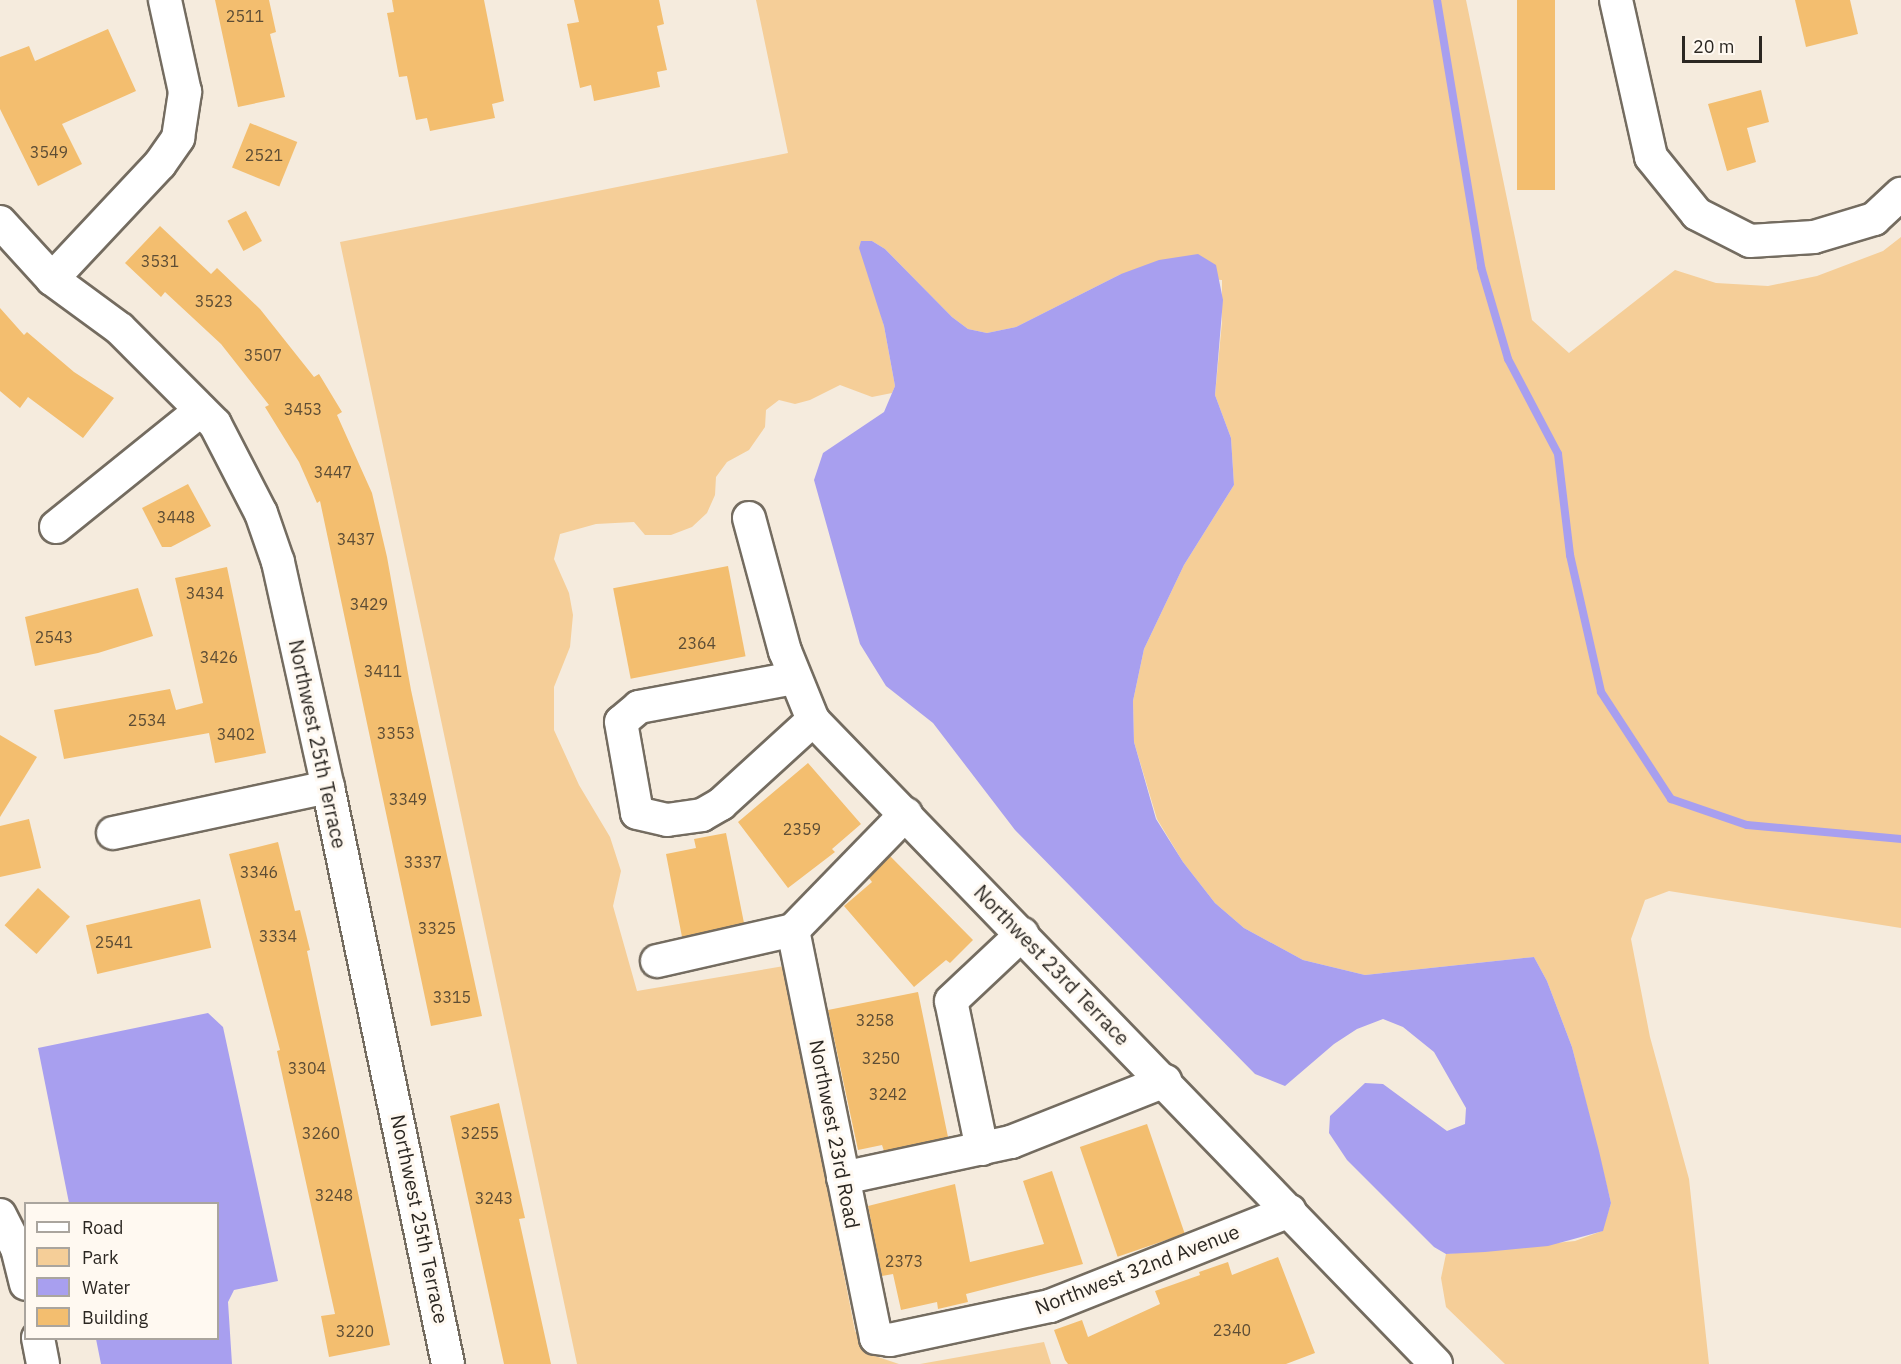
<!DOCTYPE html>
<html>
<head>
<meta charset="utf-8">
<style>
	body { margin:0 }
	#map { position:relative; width:1901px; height:1364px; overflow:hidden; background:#f5ebdd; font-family:"IBM Plex Sans",sans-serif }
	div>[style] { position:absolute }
	.green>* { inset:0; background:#f5ce98 }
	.water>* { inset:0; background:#a89fef }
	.stream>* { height:8px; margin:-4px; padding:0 4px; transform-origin:4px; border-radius:4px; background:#a89fef }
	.building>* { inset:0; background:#f3be6f; transform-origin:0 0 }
	.roads { filter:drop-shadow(2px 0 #746c60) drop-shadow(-2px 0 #746c60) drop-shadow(0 2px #746c60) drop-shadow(0 -2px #746c60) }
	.minor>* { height:32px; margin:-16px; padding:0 16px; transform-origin:16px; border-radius:16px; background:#fff }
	span { translate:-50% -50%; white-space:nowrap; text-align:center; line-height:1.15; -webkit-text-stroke:6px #fff9f1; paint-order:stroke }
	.number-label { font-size:16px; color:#5d4d35 }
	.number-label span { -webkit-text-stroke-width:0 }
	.street-label { font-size:20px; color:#2b2722 }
	.legend { position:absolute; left:24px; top:1202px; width:195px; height:138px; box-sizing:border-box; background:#fff9f1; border:2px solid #aaa59e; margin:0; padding:8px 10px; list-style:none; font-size:18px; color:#2b2722 }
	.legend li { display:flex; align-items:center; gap:12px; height:30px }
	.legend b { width:30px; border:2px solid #aaa59e }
	.scale { position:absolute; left:1682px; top:36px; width:80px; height:27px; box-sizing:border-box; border:3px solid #2b2722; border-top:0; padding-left:8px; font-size:18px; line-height:21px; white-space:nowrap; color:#2b2722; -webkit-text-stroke:4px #fff9f1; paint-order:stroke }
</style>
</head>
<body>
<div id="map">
	<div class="green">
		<i style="clip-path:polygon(756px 0,1466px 0,1532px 320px,1569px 353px,1675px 270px,1716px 283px,1768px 286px,1817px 276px,1883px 251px,1901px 237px,1901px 928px,1669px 891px,1645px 900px,1631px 939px,1650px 1037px,1689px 1179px,1709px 1364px,1505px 1364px,1446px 1307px,1441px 1278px,1446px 1254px,1575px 1241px,1602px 1231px,1611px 1203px,1572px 1047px,1547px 981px,1534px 957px,1365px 975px,1303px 960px,1244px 928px,1215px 903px,1183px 862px,1157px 819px,1134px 742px,1133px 701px,1144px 649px,1184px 565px,1234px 485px,1231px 438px,1215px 395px,1222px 322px,1222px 280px,1121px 274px,1016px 327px,987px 333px,968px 329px,952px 317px,885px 249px,872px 241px,861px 241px,884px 326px,895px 386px,892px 393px,872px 397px,840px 385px,810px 400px,795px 404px,779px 400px,766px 410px,765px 427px,749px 450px,727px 462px,716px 477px,715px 495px,707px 513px,692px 527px,671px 535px,645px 535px,634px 522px,596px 524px,560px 534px,554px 559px,569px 593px,573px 615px,570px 647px,554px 687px,554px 730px,579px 785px,610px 837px,621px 871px,613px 906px,637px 991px,784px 966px,855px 1331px,875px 1356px,899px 1364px,577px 1364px,340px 242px,788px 153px)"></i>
		<i style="clip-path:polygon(1044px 1342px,1051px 1364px,920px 1364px)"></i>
	</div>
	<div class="water">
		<i style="clip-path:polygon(861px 241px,872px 241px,885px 249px,952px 317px,968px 329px,987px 333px,1016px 327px,1121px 274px,1159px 260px,1198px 254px,1216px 265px,1223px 300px,1215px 395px,1231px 438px,1234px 485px,1184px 565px,1144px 649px,1133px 701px,1134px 742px,1156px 819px,1183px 862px,1215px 903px,1244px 928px,1303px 960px,1365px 975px,1534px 957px,1547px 981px,1572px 1047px,1599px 1151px,1611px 1203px,1603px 1231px,1548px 1246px,1485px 1252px,1446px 1254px,1434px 1247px,1347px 1160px,1329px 1133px,1330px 1116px,1365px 1083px,1383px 1084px,1447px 1131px,1465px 1124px,1466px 1108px,1434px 1052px,1403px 1027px,1383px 1019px,1357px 1029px,1334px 1044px,1285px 1086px,1255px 1074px,1015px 830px,933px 723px,886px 686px,860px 644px,814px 480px,823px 453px,884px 412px,895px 386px,884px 326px,859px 248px)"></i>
		<i style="clip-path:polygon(208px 1013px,223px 1027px,278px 1281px,234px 1290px,228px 1302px,232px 1364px,101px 1364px,96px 1339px,218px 1338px,218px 1204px,69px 1203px,38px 1048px)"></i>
	</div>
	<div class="stream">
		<i style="left:1437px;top:0;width:271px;rotate:80.6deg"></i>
		<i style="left:1481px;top:267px;width:96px;rotate:73.6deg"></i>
		<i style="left:1508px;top:359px;width:107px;rotate:62.2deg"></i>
		<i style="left:1558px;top:454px;width:102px;rotate:83.2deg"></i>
		<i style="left:1570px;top:555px;width:140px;rotate:77.2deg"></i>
		<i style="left:1601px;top:692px;width:128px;rotate:56.8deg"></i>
		<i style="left:1671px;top:799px;width:80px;rotate:18.9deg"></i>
		<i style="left:1747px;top:825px;width:155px;rotate:5.2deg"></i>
	</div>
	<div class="building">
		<i style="clip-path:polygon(215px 0,269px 0,276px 32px,270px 34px,285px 97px,238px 107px)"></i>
		<i style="clip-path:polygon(392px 0,484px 0,504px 101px,492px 104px,495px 118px,430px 131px,427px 118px,416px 120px,407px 76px,399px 77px,387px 13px,394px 12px)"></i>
		<i style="clip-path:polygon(574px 0,659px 0,664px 24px,657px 26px,667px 70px,657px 72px,660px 87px,594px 101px,591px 85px,580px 88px,567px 24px,579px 22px)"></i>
		<i style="left:1517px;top:0;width:38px;height:190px"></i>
		<i style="clip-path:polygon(1795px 0,1850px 0,1858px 34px,1806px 47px)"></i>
		<i style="clip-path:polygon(108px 29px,136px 91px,62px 124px,82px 164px,38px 186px,0 109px,0 57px,29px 46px,35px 61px)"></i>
		<i style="clip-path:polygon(1761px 90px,1769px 122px,1747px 128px,1756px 162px,1727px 171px,1708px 104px)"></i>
		<i style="left:250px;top:123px;width:51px;height:48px;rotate:22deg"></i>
		<i style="left:246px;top:211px;width:34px;height:21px;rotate:62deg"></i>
		<i style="clip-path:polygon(160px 226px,211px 274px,217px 268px,260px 309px,314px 377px,319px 374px,342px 412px,337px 415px,372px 493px,387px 557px,411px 690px,482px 1016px,431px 1026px,320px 501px,317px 503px,299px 462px,265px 407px,269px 405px,221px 344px,165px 292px,161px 297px,125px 263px)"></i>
		<i style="clip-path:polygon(0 308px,24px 335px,27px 332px,74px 372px,114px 398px,83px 438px,28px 397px,20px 408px,0 391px)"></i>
		<i style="clip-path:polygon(188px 484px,211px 526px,171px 547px,162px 547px,142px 508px)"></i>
		<i style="left:728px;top:566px;width:92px;height:117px;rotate:79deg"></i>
		<i style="clip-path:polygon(227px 567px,266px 753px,215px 763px,209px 733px,64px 759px,54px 710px,170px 689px,176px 710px,203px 703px,175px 578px)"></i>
		<i style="clip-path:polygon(138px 588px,153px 636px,98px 653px,35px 666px,25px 617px)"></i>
		<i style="clip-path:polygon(0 735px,37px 757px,0 817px)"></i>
		<i style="clip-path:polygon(808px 763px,861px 824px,832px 849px,835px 852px,788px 888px,738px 822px)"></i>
		<i style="clip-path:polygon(29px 819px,41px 868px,0 877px,0 826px)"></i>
		<i style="clip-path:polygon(726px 833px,744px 923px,682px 937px,666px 854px,696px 848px,694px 839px)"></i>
		<i style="clip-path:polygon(278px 842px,295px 911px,300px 910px,310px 950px,307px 951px,390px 1345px,329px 1357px,321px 1316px,335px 1314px,277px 1051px,280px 1050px,229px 854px)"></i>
		<i style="clip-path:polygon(890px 856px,973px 940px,950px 963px,946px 960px,914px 987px,844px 906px,872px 882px,869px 878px)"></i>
		<i style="left:38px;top:888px;width:43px;height:50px;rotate:42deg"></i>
		<i style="left:200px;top:899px;width:50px;height:117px;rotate:77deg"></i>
		<i style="clip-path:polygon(918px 992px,948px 1137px,884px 1151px,882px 1145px,858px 1150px,828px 1010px)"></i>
		<i style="clip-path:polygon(499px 1103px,525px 1218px,519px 1219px,551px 1364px,504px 1364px,450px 1116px)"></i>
		<i style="left:1147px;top:1124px;width:116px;height:71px;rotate:71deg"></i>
		<i style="clip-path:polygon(1052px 1171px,1083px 1264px,966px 1294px,968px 1302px,938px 1309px,937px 1302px,901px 1310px,893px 1274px,882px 1276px,868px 1206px,955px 1184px,970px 1262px,1044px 1244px,1023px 1181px)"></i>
		<i style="clip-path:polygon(1278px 1257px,1315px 1353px,1286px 1364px,1068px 1364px,1065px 1360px,1054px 1330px,1082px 1320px,1088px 1337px,1160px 1304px,1155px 1291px,1200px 1275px,1199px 1272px,1228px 1262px,1232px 1275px)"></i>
	</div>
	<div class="roads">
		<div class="minor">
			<i style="left:1616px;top:0;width:161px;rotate:77.4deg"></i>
			<i style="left:1651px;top:157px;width:73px;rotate:51.1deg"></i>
			<i style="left:1697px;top:214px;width:59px;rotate:27deg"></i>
			<i style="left:1750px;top:241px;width:64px;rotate:-3.6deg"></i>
			<i style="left:1814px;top:237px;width:63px;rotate:-16.7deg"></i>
			<i style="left:1874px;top:219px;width:37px;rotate:-43deg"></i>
			<i style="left:0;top:222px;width:77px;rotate:47.6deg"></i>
			<i style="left:52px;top:279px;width:84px;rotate:36.3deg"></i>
			<i style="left:120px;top:329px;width:134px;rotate:45deg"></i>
			<i style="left:215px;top:424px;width:100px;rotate:62.7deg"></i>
			<i style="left:261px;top:513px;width:52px;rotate:70.9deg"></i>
			<i style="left:278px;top:562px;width:230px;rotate:77.5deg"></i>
			<i style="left:328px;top:787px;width:589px;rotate:78.25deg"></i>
			<i style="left:52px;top:279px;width:158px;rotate:-46.8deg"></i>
			<i style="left:160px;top:164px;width:32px;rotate:-55deg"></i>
			<i style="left:178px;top:138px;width:47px;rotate:-81.3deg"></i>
			<i style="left:185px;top:92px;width:94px;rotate:-102.3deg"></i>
			<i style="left:749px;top:518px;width:138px;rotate:74.9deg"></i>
			<i style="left:785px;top:651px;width:74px;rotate:67.9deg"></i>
			<i style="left:813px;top:720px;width:896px;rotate:45.95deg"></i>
			<i style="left:56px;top:527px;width:186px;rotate:-38.9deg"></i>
			<i style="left:794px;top:678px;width:158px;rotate:169.4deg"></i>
			<i style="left:639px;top:707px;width:23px;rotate:140deg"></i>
			<i style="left:621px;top:722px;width:92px;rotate:80deg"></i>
			<i style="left:637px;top:813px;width:31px;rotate:13deg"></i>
			<i style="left:667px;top:820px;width:35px;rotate:-8deg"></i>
			<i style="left:702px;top:815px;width:22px;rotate:-30deg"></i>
			<i style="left:721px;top:804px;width:125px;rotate:-42.4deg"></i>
			<i style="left:113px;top:833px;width:220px;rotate:-12.1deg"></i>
			<i style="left:793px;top:930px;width:416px;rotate:78.5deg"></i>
			<i style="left:876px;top:1338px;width:14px;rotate:8deg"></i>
			<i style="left:890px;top:1340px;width:164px;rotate:-12deg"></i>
			<i style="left:1050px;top:1306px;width:258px;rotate:-21.6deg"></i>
			<i style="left:657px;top:961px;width:139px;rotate:-12.8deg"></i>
			<i style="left:793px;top:930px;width:162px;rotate:-45.8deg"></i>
			<i style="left:982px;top:1149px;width:151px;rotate:-101.8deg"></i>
			<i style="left:951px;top:1001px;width:98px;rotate:-43.3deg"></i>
			<i style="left:843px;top:1178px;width:172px;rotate:-12.1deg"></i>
			<i style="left:1011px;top:1142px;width:166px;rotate:-21.6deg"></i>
			<i style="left:0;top:1215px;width:37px;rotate:63deg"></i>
			<i style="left:17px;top:1248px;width:37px;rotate:76deg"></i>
			<i style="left:38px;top:1338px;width:26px;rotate:79deg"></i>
		</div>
	</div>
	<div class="number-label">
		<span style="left:245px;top:16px">2511</span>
		<span style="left:49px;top:152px">3549</span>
		<span style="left:264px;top:155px">2521</span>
		<span style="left:160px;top:261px">3531</span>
		<span style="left:214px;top:301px">3523</span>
		<span style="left:263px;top:355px">3507</span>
		<span style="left:303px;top:409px">3453</span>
		<span style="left:333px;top:472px">3447</span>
		<span style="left:176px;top:517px">3448</span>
		<span style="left:356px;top:539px">3437</span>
		<span style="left:205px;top:593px">3434</span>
		<span style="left:369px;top:604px">3429</span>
		<span style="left:54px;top:637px">2543</span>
		<span style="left:697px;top:643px">2364</span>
		<span style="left:219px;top:657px">3426</span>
		<span style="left:383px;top:671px">3411</span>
		<span style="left:147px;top:720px">2534</span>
		<span style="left:396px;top:733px">3353</span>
		<span style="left:236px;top:734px">3402</span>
		<span style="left:408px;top:799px">3349</span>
		<span style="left:802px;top:829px">2359</span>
		<span style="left:423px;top:862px">3337</span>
		<span style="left:259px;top:872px">3346</span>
		<span style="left:437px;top:928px">3325</span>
		<span style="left:278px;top:936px">3334</span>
		<span style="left:114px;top:942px">2541</span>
		<span style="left:452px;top:997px">3315</span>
		<span style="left:875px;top:1020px">3258</span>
		<span style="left:881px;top:1058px">3250</span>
		<span style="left:307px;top:1068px">3304</span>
		<span style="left:888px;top:1094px">3242</span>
		<span style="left:321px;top:1133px">3260</span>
		<span style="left:480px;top:1133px">3255</span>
		<span style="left:334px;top:1195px">3248</span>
		<span style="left:494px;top:1198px">3243</span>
		<span style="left:904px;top:1261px">2373</span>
		<span style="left:1232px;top:1330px">2340</span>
		<span style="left:355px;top:1331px">3220</span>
	</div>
	<div class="street-label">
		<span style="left:318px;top:744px;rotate:78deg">Northwest 25th Terrace</span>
		<span style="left:1052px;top:965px;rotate:46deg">Northwest 23rd Terrace</span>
		<span style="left:835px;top:1134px;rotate:79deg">Northwest 23rd Road</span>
		<span style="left:420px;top:1219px;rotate:78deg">Northwest 25th Terrace</span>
		<span style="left:1137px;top:1269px;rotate:-21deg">Northwest 32nd Avenue</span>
	</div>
	<ul class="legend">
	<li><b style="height:8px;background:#fff"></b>Road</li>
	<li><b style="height:16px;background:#f5ce98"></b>Park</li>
	<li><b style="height:16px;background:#a89fef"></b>Water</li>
	<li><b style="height:16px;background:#f3be6f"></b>Building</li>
	</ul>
	<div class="scale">20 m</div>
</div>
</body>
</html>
